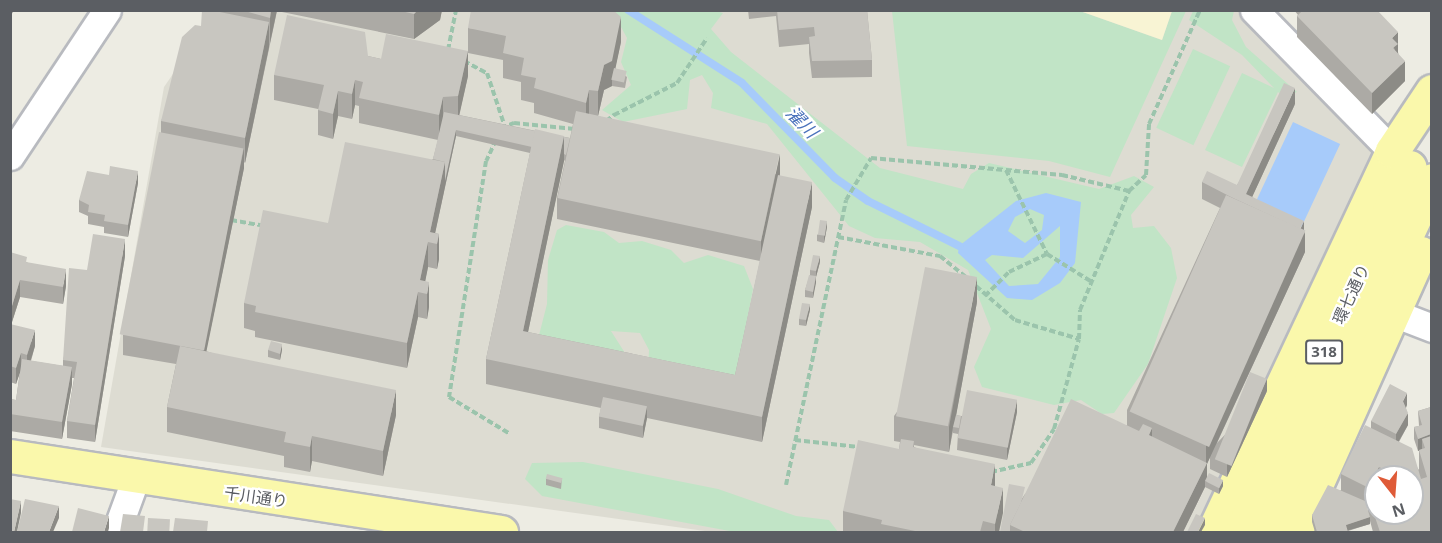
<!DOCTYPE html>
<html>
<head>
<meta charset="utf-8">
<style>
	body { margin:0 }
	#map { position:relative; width:1442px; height:543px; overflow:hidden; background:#edece3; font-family:"Noto Sans","Noto Sans JP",sans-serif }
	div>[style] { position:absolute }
	.education>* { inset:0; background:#dddcd2 }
	.green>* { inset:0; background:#c1e4c6; transform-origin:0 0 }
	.sand>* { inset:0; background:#f8f4d4 }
	.water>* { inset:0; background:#a7cbfa; transform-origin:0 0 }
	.stream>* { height:8px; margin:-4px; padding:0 4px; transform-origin:4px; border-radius:4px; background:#a7cbfa }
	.path>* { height:4px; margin-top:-2px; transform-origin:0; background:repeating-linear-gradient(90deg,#9bc4ac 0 6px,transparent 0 9px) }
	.roads { filter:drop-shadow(2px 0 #b8babf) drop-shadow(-2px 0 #b8babf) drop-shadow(0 2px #b8babf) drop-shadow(0 -2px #b8babf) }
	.minor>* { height:27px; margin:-13.5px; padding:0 13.5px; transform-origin:13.5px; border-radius:13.5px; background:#fff }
	.major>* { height:33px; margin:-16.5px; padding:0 16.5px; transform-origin:16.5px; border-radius:16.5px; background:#faf8ab }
	.wall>* { inset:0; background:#acaaa5 }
	.shaded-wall>* { inset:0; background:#8c8b86 }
	.building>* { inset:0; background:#c8c6c0; transform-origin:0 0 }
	span { translate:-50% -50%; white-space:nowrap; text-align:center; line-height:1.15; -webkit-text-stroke:4.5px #fff; paint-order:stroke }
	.shield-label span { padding:2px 4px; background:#fff; border:2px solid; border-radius:4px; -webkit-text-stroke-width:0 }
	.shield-label { font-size:15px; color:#5b5e63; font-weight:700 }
	.street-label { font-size:16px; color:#5b5e63 }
	.water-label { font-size:18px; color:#4b73bc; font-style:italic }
	.frame { position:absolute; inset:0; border:12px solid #5b5e63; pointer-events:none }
	.north { position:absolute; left:1364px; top:465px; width:60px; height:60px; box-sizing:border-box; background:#fff; border:2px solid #bdbfc1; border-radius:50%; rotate:163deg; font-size:16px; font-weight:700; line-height:24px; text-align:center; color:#5b5e63 }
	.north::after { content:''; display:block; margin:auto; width:21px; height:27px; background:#df5b38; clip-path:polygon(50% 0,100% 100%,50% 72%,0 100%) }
</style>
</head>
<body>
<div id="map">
	<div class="education">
		<i style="clip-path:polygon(216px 11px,1242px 11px,1375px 149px,1207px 532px,712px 532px,101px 447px,164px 87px)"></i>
	</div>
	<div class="green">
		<i style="clip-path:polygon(712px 10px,723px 13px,711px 29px,731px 52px,880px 168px,963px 189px,971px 174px,989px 163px,1099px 189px,1134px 176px,1154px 187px,1131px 215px,1133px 228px,1154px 226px,1171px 248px,1177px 278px,1148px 364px,1114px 413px,1102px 414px,1081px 400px,1054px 405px,982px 387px,974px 367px,991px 329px,968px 270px,920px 242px,875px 238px,849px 226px,767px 124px,711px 108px,713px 93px,702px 75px,690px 80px,687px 109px,623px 122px,602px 110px,631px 85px,621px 62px,627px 38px,614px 14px,586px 11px)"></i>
		<i style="clip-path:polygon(892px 11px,1080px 11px,1162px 40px,1172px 11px,1186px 11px,1110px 177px,1049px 161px,907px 146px)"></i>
		<i style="clip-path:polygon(1193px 11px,1234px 11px,1232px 20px,1246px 47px,1297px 92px,1283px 97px,1278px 92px,1242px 167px,1205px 150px,1242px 73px,1274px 88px,1242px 55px,1189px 20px)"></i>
		<i style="left:1193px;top:49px;width:41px;height:87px;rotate:25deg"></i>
		<i style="clip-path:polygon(566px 225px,604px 232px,619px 243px,642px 241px,671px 250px,684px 263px,708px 255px,744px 266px,753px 289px,735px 387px,648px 371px,649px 350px,640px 333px,611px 331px,625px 353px,537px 343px,547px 304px,548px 260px,557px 230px)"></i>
		<i style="clip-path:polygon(583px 462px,718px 489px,796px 516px,829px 520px,838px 532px,735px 532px,542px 496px,525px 479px,532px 463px)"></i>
	</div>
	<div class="sand">
		<i style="clip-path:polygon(1080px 11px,1172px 11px,1162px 40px)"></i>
	</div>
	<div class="water">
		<i style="left:1293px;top:122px;width:52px;height:91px;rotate:25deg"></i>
		<i style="clip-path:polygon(evenodd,1046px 193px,1081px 202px,1075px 263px,1060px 283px,1032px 300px,1007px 298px,958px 253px,959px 246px,1016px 201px,1046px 193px,1030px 209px,1044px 215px,1042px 230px,1025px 243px,1008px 231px,1015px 217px,1030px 209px,1046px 193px,1060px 226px,1060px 257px,1038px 284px,1009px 286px,985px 260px,992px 255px,1023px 258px,1060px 226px)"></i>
	</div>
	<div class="stream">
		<i style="left:628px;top:10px;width:135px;rotate:32.6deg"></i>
		<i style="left:742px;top:83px;width:133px;rotate:45.6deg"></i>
		<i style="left:835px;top:178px;width:40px;rotate:34.9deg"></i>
		<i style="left:868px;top:201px;width:102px;rotate:26.3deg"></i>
	</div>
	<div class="path">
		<i style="left:448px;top:50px;width:41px;rotate:-78.7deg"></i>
		<i style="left:464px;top:61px;width:26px;rotate:28deg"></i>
		<i style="left:487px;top:73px;width:54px;rotate:71.6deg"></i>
		<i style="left:614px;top:115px;width:71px;rotate:-26.9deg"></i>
		<i style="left:677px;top:83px;width:54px;rotate:-56.3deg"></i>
		<i style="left:606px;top:121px;width:11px;rotate:-38deg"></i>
		<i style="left:501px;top:128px;width:14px;rotate:-21deg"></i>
		<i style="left:514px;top:123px;width:61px;rotate:5.6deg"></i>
		<i style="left:496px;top:140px;width:23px;rotate:115deg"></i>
		<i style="left:486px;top:161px;width:239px;rotate:98.9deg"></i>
		<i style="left:449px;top:397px;width:71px;rotate:31.2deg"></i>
		<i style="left:1006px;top:170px;width:93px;rotate:64deg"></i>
		<i style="left:1047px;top:254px;width:53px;rotate:31.9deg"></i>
		<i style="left:231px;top:220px;width:35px;rotate:10deg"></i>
		<i style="left:838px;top:237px;width:104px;rotate:10.6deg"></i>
		<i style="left:940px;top:256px;width:33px;rotate:39deg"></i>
		<i style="left:976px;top:286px;width:52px;rotate:41.1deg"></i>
		<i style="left:1015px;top:320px;width:67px;rotate:16.5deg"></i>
		<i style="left:985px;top:296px;width:34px;rotate:-45deg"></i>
		<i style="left:1009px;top:272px;width:42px;rotate:-25.3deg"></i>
		<i style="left:795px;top:440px;width:64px;rotate:6.2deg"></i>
		<i style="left:991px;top:472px;width:41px;rotate:-12.7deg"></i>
		<i style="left:1031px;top:463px;width:41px;rotate:-55.9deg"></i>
		<i style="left:1054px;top:429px;width:93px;rotate:-74.5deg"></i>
		<i style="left:1079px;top:339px;width:29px;rotate:-88deg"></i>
		<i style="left:1080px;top:310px;width:129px;rotate:-67.6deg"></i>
		<i style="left:786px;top:485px;width:291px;rotate:-78.1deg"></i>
		<i style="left:846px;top:200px;width:49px;rotate:-59.2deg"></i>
		<i style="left:871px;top:158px;width:192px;rotate:5.1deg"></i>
		<i style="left:1062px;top:175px;width:69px;rotate:13.4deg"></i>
		<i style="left:1129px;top:191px;width:23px;rotate:-43deg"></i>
		<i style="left:1146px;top:175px;width:51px;rotate:-86.6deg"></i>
		<i style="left:1149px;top:124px;width:125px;rotate:-65.9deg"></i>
	</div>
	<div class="roads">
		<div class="minor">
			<i style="left:1254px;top:10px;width:197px;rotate:45.6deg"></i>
			<i style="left:10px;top:156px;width:175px;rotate:-56.4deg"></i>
			<i style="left:1396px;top:314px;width:39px;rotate:21deg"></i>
			<i style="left:116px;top:532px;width:55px;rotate:-69.9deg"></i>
		</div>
		<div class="major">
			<i style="left:10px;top:456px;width:497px;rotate:8.8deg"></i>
			<i style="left:1213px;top:532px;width:421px;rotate:-64.8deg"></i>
			<i style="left:1392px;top:151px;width:72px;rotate:-56.3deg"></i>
			<i style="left:1241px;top:532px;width:402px;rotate:-65.2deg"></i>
			<i style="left:1268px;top:532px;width:388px;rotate:-65deg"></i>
			<i style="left:1295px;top:532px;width:306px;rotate:-65.9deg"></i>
		</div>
	</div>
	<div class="wall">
		<i style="clip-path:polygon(216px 10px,442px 10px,440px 20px,414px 39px,277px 11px,245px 163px,244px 162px,244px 168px,206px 351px,396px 415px,383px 476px,312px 461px,310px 472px,284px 467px,284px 456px,167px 432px,167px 407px,176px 364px,123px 355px,123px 335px,161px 132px,161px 121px)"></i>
		<i style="clip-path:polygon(748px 10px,867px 10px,872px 60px,872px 77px,812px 78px,809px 53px,809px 44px,779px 47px,776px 16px,749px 19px)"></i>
		<i style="clip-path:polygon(1294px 10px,1377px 10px,1398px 52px,1405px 81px,1372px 114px,1297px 37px,1297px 16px,1298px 15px)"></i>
		<i style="clip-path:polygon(evenodd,468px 28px,621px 42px,615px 68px,627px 77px,625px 88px,612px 86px,604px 90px,598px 116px,779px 175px,812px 207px,762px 442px,647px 418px,643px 438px,599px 428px,599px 417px,601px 408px,486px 384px,486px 359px,530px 153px,456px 136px,435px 233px,439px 234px,439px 259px,437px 269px,428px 267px,425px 281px,429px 307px,427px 319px,418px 317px,407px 368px,255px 337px,255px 331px,244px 328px,244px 303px,328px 223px,433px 159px,438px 140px,359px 123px,359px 106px,355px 105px,352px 119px,338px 116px,333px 139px,318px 135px,318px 109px,274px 100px,274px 75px,368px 56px,381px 59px,468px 51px,468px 28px,468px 53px,503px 60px,503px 78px,521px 82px,521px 100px,534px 103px,534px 113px,573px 124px,570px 138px,459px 115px,468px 76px,468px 53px,468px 28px,564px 160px,565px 161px,557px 198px,557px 219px,760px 261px,735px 375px,528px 332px,564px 160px)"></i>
		<i style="clip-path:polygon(1295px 104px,1252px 197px,1304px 231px,1305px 252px,1217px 443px,1267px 391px,1227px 477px,1210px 469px,1210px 457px,1207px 464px,1207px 478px,1223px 486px,1219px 494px,1205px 487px,1183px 532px,1000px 532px,1025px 494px,1127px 425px,1127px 410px,1220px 208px,1202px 199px,1202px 182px,1237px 185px)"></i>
		<i style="clip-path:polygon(138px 183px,128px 237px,104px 233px,104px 227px,88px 224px,88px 216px,79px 212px,79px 200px)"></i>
		<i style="clip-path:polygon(827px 227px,824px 243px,817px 241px,817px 235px)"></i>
		<i style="clip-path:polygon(10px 252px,66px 286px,63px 304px,20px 297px,12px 322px,10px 322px)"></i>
		<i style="clip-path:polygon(125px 256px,95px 442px,67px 438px,67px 421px,74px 378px,72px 378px,72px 384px,62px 439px,10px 431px,10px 399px,16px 400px,20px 371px,16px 384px,10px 382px,10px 324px,35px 346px,31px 361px,63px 366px,63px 360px,87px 270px)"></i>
		<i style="clip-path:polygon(820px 262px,816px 277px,813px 298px,805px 297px,805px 290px,810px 275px,810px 270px)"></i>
		<i style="clip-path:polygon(977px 302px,956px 415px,961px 416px,1017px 412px,1007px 460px,957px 450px,958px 434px,953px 433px,953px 431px,949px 452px,914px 445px,914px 447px,995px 486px,999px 532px,843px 532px,843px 511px,899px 449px,900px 442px,894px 441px,894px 416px)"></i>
		<i style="clip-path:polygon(810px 310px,806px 326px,799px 325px,799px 319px)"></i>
		<i style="clip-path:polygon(268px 350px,282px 350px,280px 360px,268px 357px)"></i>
		<i style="clip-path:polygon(evenodd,1407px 405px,1406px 408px,1408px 425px,1399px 442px,1419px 470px,1419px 451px,1418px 451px,1414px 439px,1414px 427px,1419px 426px,1418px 411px,1431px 407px,1431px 532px,1373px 532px,1370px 521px,1370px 524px,1348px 531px,1348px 532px,1315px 532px,1312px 522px,1312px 515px,1341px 490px,1341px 474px,1371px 428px,1371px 421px,1407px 405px,1376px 477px,1412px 477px,1376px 513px,1374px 494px,1376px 490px,1376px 477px,1407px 405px,1365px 502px,1368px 504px,1368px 512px,1365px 502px)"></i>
		<i style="clip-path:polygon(562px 478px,561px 489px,546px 485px,546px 479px)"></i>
	</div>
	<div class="shaded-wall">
		<i style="clip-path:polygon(10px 10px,14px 10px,10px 17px)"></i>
		<i style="clip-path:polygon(271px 10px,277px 10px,270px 43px,270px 18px)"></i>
		<i style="clip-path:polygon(418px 10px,442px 10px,440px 20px,414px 39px,414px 14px)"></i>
		<i style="clip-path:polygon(621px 17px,621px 42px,613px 80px,612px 80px,612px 86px,604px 90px,598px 116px,598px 91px,604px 65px)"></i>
		<i style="clip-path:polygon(269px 22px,269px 47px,245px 163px,245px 138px)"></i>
		<i style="clip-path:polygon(1398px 32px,1398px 65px,1392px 38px)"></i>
		<i style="clip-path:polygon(468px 51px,468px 76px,458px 121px,458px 96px)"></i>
		<i style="clip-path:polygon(1405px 61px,1405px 81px,1372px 114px,1372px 93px)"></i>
		<i style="clip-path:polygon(355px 80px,355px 105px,352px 119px,352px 94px)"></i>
		<i style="clip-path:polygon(1295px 88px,1295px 104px,1248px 206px,1246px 194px)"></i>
		<i style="clip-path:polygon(589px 90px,589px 115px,586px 128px,586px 103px)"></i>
		<i style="clip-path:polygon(338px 91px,338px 116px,333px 139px,333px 114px)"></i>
		<i style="clip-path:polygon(443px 97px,443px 122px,439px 140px,439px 115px)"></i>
		<i style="clip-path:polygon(456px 130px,456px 136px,433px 243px,430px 232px,445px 162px)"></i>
		<i style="clip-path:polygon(564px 136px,564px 161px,523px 356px,523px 331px)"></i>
		<i style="clip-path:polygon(244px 148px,244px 168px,203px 368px,203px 348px)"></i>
		<i style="clip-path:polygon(780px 154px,780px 174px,761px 261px,761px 241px)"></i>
		<i style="clip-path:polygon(138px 171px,138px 183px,128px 237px,128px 225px)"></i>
		<i style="clip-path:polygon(812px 182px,812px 207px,762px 442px,762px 417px)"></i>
		<i style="clip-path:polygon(827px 221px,827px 227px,824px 243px,824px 236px)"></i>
		<i style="clip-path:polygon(1304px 221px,1304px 234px,1305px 231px,1305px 252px,1207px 464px,1207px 482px,1205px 481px,1205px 487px,1183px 532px,1173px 532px,1206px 465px,1206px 446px)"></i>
		<i style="clip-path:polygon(439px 234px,439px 259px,437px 269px,437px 244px)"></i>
		<i style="clip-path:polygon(125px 239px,125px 256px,95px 442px,95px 425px)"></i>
		<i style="clip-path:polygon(428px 242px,428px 267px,423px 293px,420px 280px)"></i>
		<i style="clip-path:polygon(820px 256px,820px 262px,816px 277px,816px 271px)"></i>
		<i style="clip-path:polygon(66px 269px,66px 286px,63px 304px,63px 287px)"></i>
		<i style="clip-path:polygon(816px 276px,816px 283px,813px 298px,813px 292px)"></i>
		<i style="clip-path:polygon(977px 277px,977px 302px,954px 427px,953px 427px,949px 452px,949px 427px)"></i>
		<i style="clip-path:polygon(20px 280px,20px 297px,12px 322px,12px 306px)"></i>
		<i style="clip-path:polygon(429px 282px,429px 307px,427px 319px,427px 294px)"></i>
		<i style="clip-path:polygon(418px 292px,418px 317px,407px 368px,407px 343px)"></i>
		<i style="clip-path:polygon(810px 304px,810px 310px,806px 326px,806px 320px)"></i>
		<i style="clip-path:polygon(35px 330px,35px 346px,27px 372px,27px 355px)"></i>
		<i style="clip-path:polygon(282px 344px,282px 350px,280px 360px,280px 354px)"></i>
		<i style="clip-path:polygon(21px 353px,21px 370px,16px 384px,16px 368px)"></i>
		<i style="clip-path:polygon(72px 367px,72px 384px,62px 439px,62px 422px)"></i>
		<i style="clip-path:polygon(1267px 379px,1267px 391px,1227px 477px,1227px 465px)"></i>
		<i style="clip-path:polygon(396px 390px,396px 415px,383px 476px,383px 451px)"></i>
		<i style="clip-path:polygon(1407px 393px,1407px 405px,1403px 413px,1403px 401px)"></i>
		<i style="clip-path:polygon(1017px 400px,1017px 412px,1007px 460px,1007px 448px)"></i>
		<i style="clip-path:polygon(647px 406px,647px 418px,643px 438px,643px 426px)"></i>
		<i style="clip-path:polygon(1408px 413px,1408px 425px,1396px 446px,1396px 434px)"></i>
		<i style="clip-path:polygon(1152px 428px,1152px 448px,1149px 435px)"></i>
		<i style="clip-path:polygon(1431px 434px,1431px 446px,1422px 439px,1422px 449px,1418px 451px,1418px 439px)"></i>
		<i style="clip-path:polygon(312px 436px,312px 461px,310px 472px,310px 447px)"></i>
		<i style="clip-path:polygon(995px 464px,995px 489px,991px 485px)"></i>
		<i style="clip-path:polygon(1379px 467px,1379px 477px,1376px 477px,1376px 490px,1370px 502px,1369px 498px,1369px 488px)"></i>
		<i style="clip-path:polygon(1223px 480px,1223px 486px,1219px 494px,1219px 488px)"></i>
		<i style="clip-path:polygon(1003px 488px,1003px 513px,999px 532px,995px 532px,995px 524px)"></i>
		<i style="clip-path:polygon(21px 501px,21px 513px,17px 532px,14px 532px)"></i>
		<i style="clip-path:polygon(59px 506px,59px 518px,53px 532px,49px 532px)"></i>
		<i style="clip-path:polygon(109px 516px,109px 528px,108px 532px,104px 532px)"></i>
		<i style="clip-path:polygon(1370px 517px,1370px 524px,1346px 531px,1346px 525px)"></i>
		<i style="clip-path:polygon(1205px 518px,1205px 525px,1201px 532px,1198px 532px)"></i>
	</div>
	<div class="building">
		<i style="clip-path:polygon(202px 10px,210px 10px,269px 22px,245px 138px,161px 121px,182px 37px,195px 25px,201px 26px)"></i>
		<i style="clip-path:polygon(241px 10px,271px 10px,270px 18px)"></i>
		<i style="clip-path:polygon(397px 10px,418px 10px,414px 14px)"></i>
		<i style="clip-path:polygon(471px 10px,613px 10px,621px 17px,612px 61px,604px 65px,598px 91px,589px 90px,586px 103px,534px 88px,536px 78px,521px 75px,524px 58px,503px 53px,506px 36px,468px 28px)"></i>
		<i style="clip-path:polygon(777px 10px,867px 10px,872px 60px,812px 61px,809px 37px,815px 36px,814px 27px,779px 30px)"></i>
		<i style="clip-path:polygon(1303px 10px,1377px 10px,1398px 32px,1392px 38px,1398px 44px,1393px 48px,1405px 61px,1372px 93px,1297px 16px)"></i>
		<i style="clip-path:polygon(287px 15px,365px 32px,368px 56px,381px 59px,386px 34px,468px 51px,458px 96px,443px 97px,439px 115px,359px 98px,363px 82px,355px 80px,352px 94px,338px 91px,333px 114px,318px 110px,324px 85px,274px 75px)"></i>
		<i style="left:614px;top:68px;width:13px;height:12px;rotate:13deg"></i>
		<i style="clip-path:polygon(1284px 83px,1295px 88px,1246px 194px,1304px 221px,1300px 229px,1231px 197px,1202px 182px,1207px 171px,1237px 185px)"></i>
		<i style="left:576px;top:111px;width:208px;height:89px;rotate:12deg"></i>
		<i style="clip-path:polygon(444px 112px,535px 131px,532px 147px,456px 130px,445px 181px,445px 162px,433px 159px)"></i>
		<i style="clip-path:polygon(535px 129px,564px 136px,523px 331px,735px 375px,778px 175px,812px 182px,762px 417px,486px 359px)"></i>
		<i style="left:159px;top:132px;width:86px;height:206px;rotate:11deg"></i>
		<i style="clip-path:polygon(564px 137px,570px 138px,566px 155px,564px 154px)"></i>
		<i style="clip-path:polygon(345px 142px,445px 162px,430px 232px,439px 234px,437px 244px,428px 242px,420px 280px,429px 282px,427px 294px,418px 292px,407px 343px,255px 312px,256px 306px,244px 303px,263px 210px,328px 223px)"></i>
		<i style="clip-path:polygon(110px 166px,138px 171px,128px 225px,104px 221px,105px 215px,88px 212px,89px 205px,79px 200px,87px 171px,109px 175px)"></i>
		<i style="left:1226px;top:195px;width:87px;height:237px;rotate:24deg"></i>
		<i style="left:820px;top:220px;width:7px;height:15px;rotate:8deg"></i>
		<i style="clip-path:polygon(93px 234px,125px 239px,95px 425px,67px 421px,77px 362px,63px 360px,69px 268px,87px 270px)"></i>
		<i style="clip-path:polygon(10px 252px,27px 257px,26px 262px,66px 269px,63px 287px,20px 280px,12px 306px,10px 305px)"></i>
		<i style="clip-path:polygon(813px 255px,820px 256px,816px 271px,810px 270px)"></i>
		<i style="left:925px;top:267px;width:53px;height:152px;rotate:11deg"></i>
		<i style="clip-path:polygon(809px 275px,816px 276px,813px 292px,805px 290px)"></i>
		<i style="clip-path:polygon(802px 303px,810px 304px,806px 320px,799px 319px)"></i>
		<i style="clip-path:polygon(10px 324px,35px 330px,27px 355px,21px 353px,16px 368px,10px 366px)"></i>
		<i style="clip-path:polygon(271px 341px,282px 344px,280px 354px,268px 350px)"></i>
		<i style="clip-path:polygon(180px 346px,396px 390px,383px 451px,312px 436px,310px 447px,284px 442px,286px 432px,167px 407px)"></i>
		<i style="clip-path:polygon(22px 359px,72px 367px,62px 422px,10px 414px,10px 399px,16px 400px)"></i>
		<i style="left:1250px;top:372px;width:18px;height:94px;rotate:22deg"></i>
		<i style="clip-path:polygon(1390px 384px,1407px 393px,1403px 401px,1408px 413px,1396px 434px,1371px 421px)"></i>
		<i style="left:967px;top:390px;width:51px;height:49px;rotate:11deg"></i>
		<i style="left:603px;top:397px;width:45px;height:20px;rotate:12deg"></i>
		<i style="clip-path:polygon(1071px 399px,1139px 431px,1143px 424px,1152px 428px,1149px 435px,1207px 463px,1173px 532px,1025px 532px,1010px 525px)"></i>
		<i style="clip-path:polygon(1431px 407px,1431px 434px,1418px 439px,1414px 427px,1422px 425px,1418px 411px)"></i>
		<i style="clip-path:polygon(956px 415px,961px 416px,959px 428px,953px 427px)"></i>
		<i style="clip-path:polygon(1365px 425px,1412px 448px,1421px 479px,1412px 482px,1412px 477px,1392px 477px,1390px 472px,1379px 467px,1369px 488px,1341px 474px)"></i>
		<i style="clip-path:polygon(1431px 436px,1431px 532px,1380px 532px,1368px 496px,1376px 493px,1376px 513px,1412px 513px,1412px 482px,1427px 477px,1419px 450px,1425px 448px,1422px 439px)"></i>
		<i style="clip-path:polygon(901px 439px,914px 441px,913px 447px,995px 464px,991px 485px,1003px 488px,995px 524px,983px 521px,980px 532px,920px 532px,881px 524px,882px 520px,843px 511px,858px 440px,899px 449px)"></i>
		<i style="left:1209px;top:473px;width:16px;height:9px;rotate:27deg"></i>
		<i style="left:547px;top:474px;width:16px;height:5px;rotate:15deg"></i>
		<i style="clip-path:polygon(1009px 484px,1025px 487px,1021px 503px,1010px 525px,1010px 532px,1000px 532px)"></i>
		<i style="clip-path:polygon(1328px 485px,1365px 501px,1370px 517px,1346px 525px,1348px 532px,1317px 532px,1312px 515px)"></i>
		<i style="clip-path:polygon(10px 499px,21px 501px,14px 532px,10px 532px)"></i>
		<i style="clip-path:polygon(25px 499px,59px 506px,49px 532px,17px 532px)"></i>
		<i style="clip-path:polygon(78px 508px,109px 516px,104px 532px,72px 532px)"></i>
		<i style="clip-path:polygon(123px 514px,145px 516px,143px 532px,120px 532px)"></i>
		<i style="clip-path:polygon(1196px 514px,1205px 518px,1198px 532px,1187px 532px)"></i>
		<i style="left:148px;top:518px;width:22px;height:14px;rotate:3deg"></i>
		<i style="clip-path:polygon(175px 518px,208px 521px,207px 532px,173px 532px)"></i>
	</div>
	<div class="shield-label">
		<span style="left:1324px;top:352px">318</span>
	</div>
	<div class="street-label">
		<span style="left:1351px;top:294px;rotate:-65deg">環七通り</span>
		<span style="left:256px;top:497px;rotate:8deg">千川通り</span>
	</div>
	<div class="water-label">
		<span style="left:802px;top:122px;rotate:46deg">濯川</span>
	</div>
	<div class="frame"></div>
	<div class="north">N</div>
</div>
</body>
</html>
